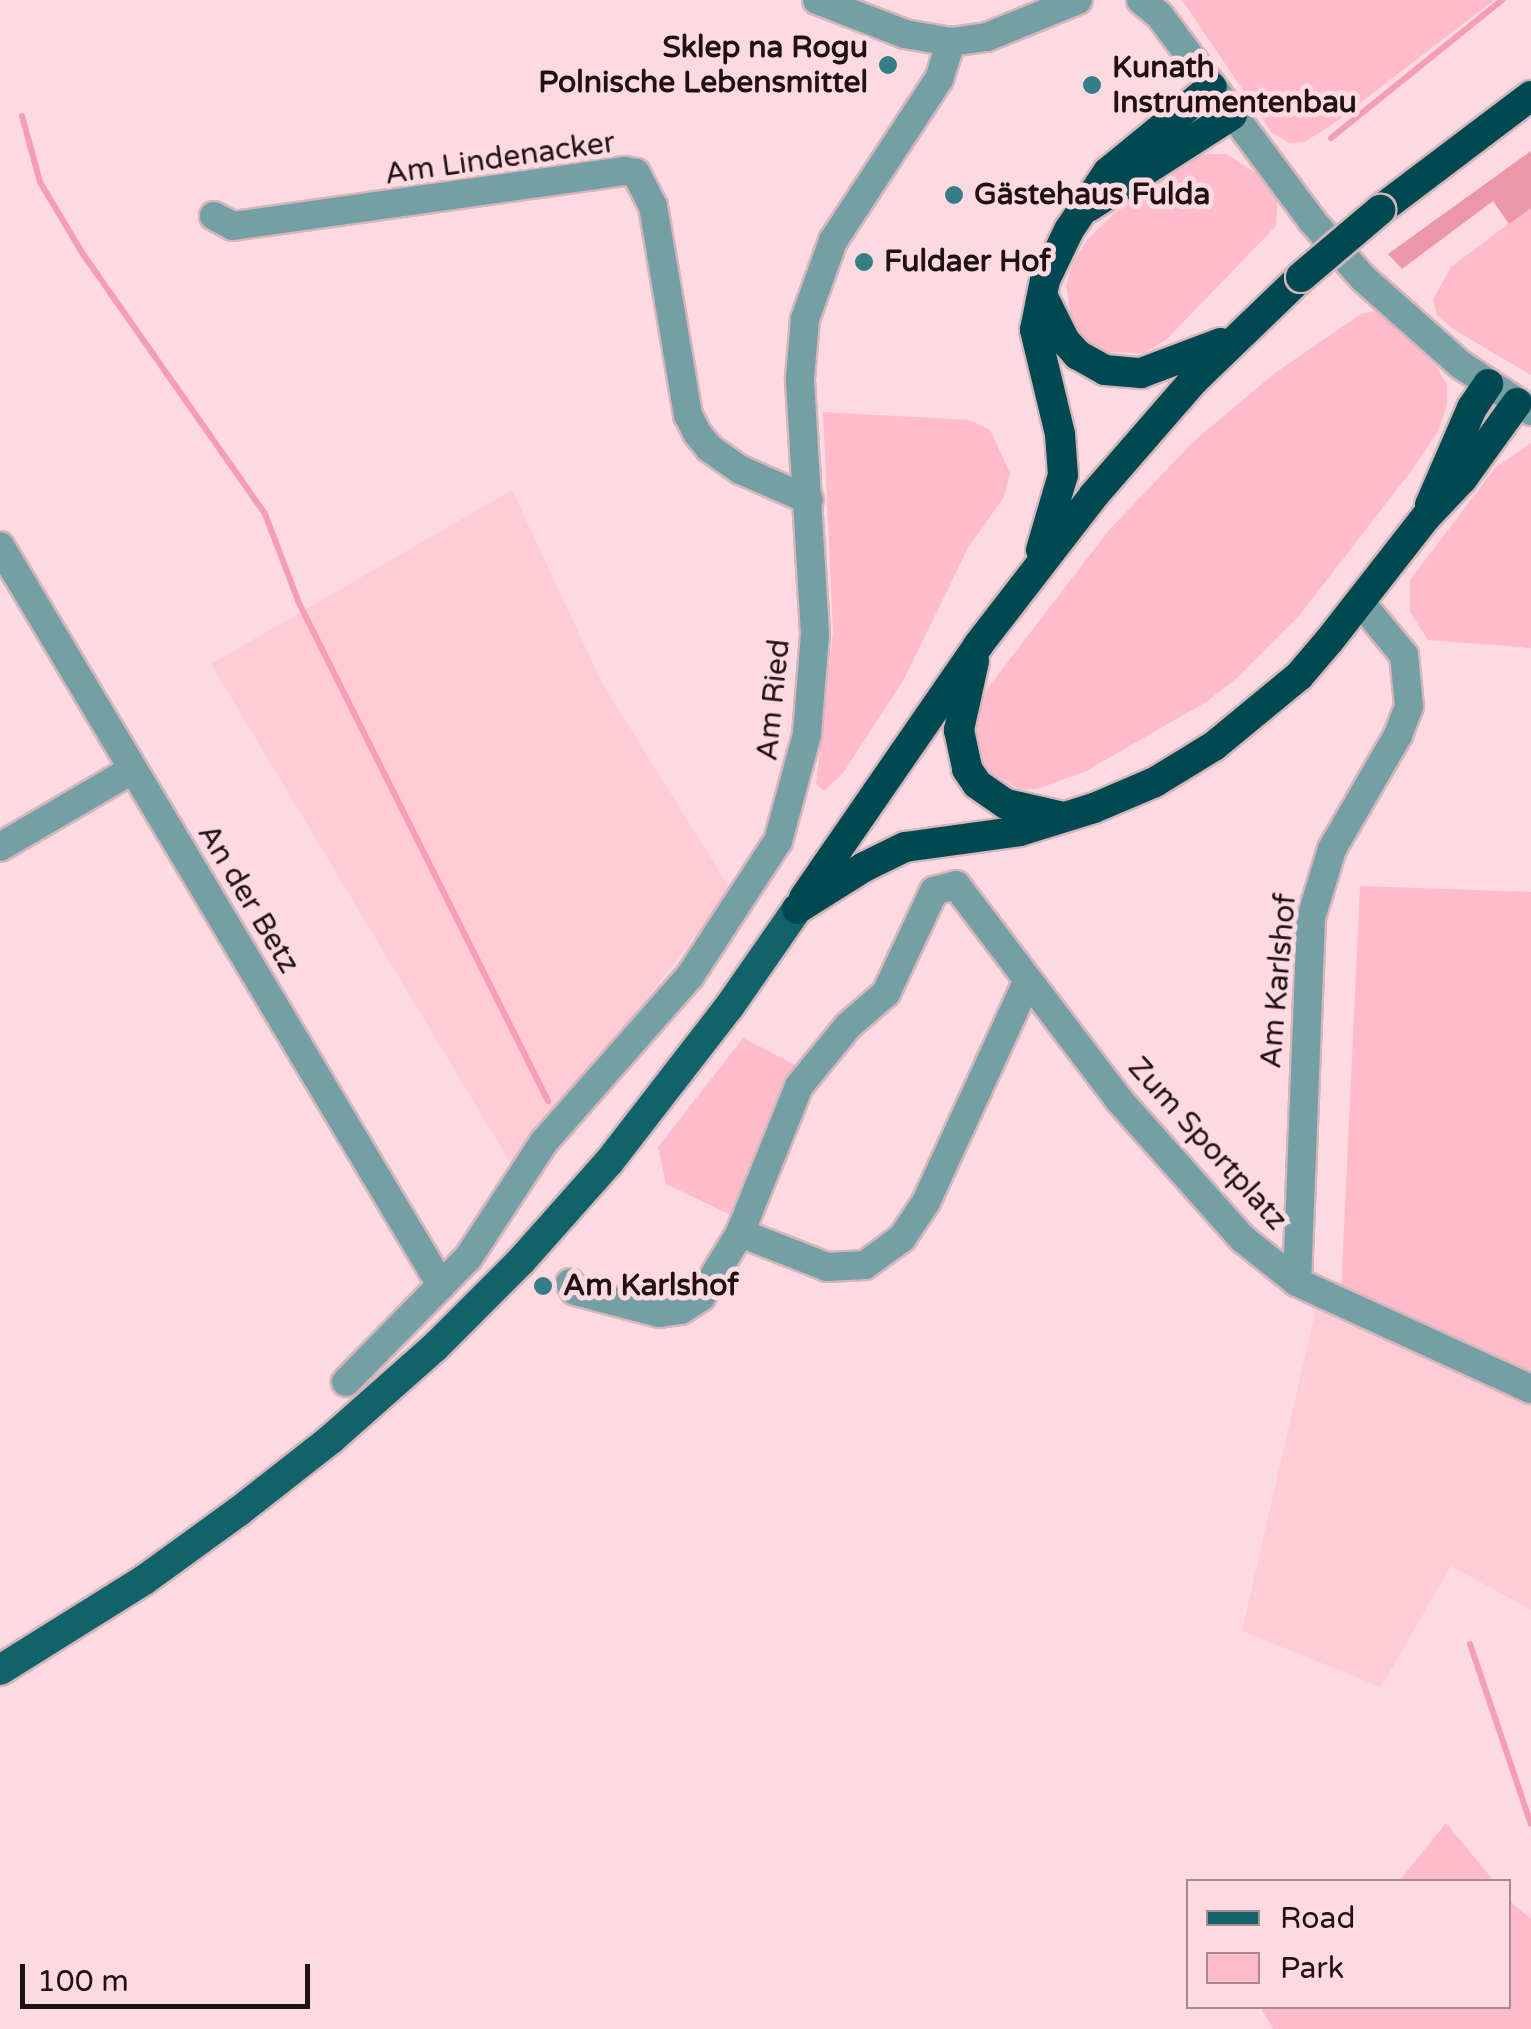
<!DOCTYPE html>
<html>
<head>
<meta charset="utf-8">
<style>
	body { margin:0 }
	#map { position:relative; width:1531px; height:2029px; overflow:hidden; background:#fddae1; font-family:"Varela Round",sans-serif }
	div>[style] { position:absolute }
	.built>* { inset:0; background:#fecbd6 }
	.green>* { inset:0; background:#ffbbc9 }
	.forest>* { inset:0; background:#ec96aa }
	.stream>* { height:6px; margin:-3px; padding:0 3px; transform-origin:3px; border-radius:3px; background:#f59eb1 }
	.roads { filter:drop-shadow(2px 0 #d5b6bc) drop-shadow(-2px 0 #d5b6bc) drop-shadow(0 2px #d5b6bc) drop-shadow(0 -2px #d5b6bc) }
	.minor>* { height:28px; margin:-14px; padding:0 14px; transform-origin:14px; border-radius:14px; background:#749fa4 }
	.major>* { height:30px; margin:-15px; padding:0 15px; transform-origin:15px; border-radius:15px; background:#12626a }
	.highway>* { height:30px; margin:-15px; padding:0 15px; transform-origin:15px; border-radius:15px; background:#004950 }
	.bridges { filter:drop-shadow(2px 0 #d5b6bc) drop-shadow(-2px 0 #d5b6bc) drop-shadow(0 2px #d5b6bc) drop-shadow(0 -2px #d5b6bc) }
	.highway-bridge>* { height:30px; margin:-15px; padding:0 15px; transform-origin:15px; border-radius:15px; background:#004950 }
	.dots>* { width:28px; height:28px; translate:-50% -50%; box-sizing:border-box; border:5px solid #fddae1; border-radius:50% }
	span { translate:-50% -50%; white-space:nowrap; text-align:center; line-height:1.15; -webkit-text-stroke:10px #fddae1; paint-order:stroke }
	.poi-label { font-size:30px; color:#201114; font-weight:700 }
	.right { translate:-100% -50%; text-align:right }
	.left { translate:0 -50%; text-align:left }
	.street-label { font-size:30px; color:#201114 }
	.legend { position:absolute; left:1186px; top:1879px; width:325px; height:130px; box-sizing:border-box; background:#fddae1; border:2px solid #a58a8f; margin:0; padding:12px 18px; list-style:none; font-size:30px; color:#201114 }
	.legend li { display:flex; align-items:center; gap:20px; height:50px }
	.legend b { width:50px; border:2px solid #a58a8f }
	.scale { position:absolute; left:20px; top:1964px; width:290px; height:45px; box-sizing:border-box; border:5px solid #201114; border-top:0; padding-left:12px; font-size:30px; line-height:35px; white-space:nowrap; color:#201114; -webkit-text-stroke:8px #fddae1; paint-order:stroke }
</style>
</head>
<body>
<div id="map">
	<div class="built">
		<i style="clip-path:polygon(512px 490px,602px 683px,731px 890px,514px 1169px,211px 664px)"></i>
		<i style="clip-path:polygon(1317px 1304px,1531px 1395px,1531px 1610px,1451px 1566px,1381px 1687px,1242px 1631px)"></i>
	</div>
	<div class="green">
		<i style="clip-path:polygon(1182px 0,1494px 0,1329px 127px,1304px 142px,1290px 143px,1272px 133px)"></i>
		<i style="clip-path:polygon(1208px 154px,1226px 154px,1256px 173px,1278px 197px,1276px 226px,1167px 339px,1144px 353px,1103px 352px,1084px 340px,1072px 324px,1066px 285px,1073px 262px,1087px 240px,1132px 196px,1190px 159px)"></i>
		<i style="clip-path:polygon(1531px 207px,1531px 375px,1456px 331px,1437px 315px,1433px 299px,1451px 267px)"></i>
		<i style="clip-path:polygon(1376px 311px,1437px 367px,1447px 385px,1447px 405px,1438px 431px,1415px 466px,1299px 616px,1236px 679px,1206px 702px,1086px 771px,1040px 788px,1021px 790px,987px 771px,973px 740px,983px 694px,1109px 530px,1194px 441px,1275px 373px,1361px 314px)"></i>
		<i style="clip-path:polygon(823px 412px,970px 420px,990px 430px,1010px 473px,1004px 497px,968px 548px,903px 681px,843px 773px,824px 791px,816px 784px,833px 631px)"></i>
		<i style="clip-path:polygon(1531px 443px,1531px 648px,1428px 640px,1410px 612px,1410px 580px,1495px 468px)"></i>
		<i style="clip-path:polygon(1360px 886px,1531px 892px,1531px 1375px,1341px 1292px)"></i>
		<i style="clip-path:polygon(743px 1038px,801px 1068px,733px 1216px,666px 1184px,658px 1147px)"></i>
		<i style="clip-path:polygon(1446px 1823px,1494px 1881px,1399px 1881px)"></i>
		<i style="clip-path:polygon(1509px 1900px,1531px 1919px,1531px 2029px,1273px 2029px,1260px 2007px,1508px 2006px)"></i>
	</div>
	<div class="forest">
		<i style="clip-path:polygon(1531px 151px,1531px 208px,1509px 224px,1493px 201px,1402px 269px,1388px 254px)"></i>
	</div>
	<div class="stream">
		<i style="left:22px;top:116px;width:68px;rotate:74.7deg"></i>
		<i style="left:40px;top:182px;width:84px;rotate:59.2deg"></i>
		<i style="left:83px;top:254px;width:317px;rotate:55deg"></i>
		<i style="left:265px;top:514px;width:95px;rotate:69.1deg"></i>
		<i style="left:299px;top:603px;width:557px;rotate:63.43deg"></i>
		<i style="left:1331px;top:138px;width:220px;rotate:-38.9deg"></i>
		<i style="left:1470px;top:1644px;width:190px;rotate:71.3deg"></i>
	</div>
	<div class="roads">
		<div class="minor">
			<i style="left:817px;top:0;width:94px;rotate:21.1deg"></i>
			<i style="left:905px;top:34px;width:47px;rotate:9.9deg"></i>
			<i style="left:951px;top:42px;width:36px;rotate:-8deg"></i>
			<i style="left:987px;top:37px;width:98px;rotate:-22.1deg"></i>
			<i style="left:1141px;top:0;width:25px;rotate:40deg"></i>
			<i style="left:1160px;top:16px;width:255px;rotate:53.4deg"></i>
			<i style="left:1312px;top:221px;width:76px;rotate:48.2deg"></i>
			<i style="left:1363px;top:278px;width:131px;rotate:41.6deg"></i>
			<i style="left:1461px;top:365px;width:84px;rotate:33.3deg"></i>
			<i style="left:214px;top:216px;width:21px;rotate:28deg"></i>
			<i style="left:233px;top:226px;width:396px;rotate:-8deg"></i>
			<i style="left:625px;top:171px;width:11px;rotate:10deg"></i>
			<i style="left:636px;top:173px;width:37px;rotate:63deg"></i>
			<i style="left:653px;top:206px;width:212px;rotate:80.5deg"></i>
			<i style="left:688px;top:415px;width:20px;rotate:63deg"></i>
			<i style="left:697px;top:433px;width:19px;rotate:51deg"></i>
			<i style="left:709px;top:448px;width:39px;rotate:35deg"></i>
			<i style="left:741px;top:470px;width:74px;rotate:23.8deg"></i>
			<i style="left:0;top:546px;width:861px;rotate:59.17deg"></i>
			<i style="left:0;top:847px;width:153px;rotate:-30.3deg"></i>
			<i style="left:740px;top:1233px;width:158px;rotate:-68.1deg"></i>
			<i style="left:799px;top:1086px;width:77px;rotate:-50.8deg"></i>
			<i style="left:848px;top:1026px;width:50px;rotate:-41deg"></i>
			<i style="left:886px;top:993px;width:113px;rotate:-64.8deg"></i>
			<i style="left:934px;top:891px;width:23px;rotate:-15deg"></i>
			<i style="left:956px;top:885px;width:270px;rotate:52.8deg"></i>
			<i style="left:1119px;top:1100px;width:186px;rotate:48.3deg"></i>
			<i style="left:1243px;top:1239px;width:69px;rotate:38.5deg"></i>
			<i style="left:1297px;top:1282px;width:257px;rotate:24.6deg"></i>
			<i style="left:1297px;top:1282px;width:364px;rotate:-87.8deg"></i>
			<i style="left:1311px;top:918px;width:72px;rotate:-73.1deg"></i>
			<i style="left:1332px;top:849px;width:132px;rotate:-59.9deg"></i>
			<i style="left:1398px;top:735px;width:31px;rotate:-69deg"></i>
			<i style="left:1409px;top:706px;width:51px;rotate:-95.6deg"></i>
			<i style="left:1404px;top:655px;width:67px;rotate:-129.6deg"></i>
			<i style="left:570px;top:1283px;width:9px;rotate:58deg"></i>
			<i style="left:575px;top:1291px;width:87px;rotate:14.7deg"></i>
			<i style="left:659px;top:1313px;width:22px;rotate:-8deg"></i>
			<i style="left:681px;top:1310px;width:24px;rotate:-33deg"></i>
			<i style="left:701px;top:1297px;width:75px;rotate:-58.6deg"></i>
			<i style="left:740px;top:1233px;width:93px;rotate:21.3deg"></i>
			<i style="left:827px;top:1267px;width:38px;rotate:-3deg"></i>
			<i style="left:865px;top:1265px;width:46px;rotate:-36.1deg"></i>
			<i style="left:902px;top:1238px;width:43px;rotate:-56.3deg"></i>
			<i style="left:926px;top:1202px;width:242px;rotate:-65.3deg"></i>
			<i style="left:346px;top:1382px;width:174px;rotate:-45.5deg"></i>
			<i style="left:468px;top:1258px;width:139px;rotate:-56.8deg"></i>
			<i style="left:544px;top:1142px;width:221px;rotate:-48.7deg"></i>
			<i style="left:690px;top:976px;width:161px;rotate:-56.9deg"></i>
			<i style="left:778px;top:841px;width:111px;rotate:-74.8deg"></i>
			<i style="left:807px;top:734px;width:100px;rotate:-85.4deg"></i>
			<i style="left:815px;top:634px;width:256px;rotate:-93.4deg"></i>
			<i style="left:800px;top:378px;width:59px;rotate:-85.2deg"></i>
			<i style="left:805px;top:319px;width:83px;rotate:-70.3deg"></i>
			<i style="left:833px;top:241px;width:194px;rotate:-56.8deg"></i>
			<i style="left:939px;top:79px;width:39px;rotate:-72deg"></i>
		</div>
		<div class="major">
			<i style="left:0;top:1670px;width:170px;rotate:-32deg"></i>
			<i style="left:144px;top:1580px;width:116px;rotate:-35.9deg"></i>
			<i style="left:238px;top:1512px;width:118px;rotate:-38.1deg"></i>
			<i style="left:331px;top:1439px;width:137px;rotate:-41.5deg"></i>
			<i style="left:434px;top:1348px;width:123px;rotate:-45deg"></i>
			<i style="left:521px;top:1261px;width:132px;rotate:-48.4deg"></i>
			<i style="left:609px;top:1162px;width:196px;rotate:-52.3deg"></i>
			<i style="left:729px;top:1007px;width:119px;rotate:-55.2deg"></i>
		</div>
		<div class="highway">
			<i style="left:1088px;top:207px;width:171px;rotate:-32.6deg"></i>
			<i style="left:1380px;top:210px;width:189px;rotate:-37.1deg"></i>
			<i style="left:1043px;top:297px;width:49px;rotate:63.4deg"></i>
			<i style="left:1065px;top:341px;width:19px;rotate:47deg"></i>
			<i style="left:1078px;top:355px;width:31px;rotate:29deg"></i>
			<i style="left:1105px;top:370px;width:36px;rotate:5deg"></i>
			<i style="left:1141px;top:373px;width:85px;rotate:-20.6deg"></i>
			<i style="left:1430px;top:505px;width:106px;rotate:-66.6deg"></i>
			<i style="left:1472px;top:408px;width:29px;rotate:-56deg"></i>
			<i style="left:1041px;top:550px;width:78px;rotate:-73.7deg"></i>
			<i style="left:1063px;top:475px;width:41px;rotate:-94.2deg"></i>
			<i style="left:1060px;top:434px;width:107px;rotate:-103.5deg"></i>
			<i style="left:1035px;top:330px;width:51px;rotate:-78.7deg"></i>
			<i style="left:1045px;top:280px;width:55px;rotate:-64.4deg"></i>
			<i style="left:1069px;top:230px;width:70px;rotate:-56.1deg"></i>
			<i style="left:1108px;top:172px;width:134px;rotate:-39.3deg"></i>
			<i style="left:974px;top:661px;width:71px;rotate:102.3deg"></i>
			<i style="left:959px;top:730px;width:40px;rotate:78deg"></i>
			<i style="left:967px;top:769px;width:18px;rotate:56deg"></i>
			<i style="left:977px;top:784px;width:35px;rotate:35deg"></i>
			<i style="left:1006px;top:804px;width:54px;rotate:12.8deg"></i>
			<i style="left:804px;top:898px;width:308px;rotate:-55.4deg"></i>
			<i style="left:979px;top:644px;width:188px;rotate:-52.3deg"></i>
			<i style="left:1094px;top:495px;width:152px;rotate:-49deg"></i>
			<i style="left:1194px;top:380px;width:149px;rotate:-43.9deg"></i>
			<i style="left:797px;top:909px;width:79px;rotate:-32.1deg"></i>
			<i style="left:864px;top:867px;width:46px;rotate:-26deg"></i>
			<i style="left:905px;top:847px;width:116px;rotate:-7.9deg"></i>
			<i style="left:1020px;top:831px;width:77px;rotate:-17.3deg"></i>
			<i style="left:1094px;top:808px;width:66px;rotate:-23.1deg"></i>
			<i style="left:1155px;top:782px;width:69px;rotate:-31.4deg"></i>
			<i style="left:1214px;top:746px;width:110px;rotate:-39.5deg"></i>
			<i style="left:1299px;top:676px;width:46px;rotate:-49.4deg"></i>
			<i style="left:1329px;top:641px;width:157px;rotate:-52deg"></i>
			<i style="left:1426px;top:517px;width:52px;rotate:-46.5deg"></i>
			<i style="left:1462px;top:479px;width:94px;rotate:-54.1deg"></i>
		</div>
	</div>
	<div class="bridges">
		<div class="highway-bridge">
			<i style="left:1301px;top:277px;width:104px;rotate:-40.3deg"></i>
		</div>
	</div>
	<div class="dots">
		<i style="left:888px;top:65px;background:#367e86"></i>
		<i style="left:1092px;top:85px;background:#367e86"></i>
		<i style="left:954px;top:195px;background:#367e86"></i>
		<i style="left:864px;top:262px;background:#367e86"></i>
		<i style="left:543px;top:1286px;background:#367e86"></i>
	</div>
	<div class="poi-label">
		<span class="right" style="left:868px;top:65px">Sklep na Rogu<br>Polnische Lebensmittel</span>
		<span class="left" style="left:1112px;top:85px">Kunath<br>Instrumentenbau</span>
		<span class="left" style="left:974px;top:195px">Gästehaus Fulda</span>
		<span class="left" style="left:884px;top:262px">Fuldaer Hof</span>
		<span class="left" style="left:563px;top:1286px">Am Karlshof</span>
	</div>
	<div class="street-label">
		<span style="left:500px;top:159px;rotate:-8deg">Am Lindenacker</span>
		<span style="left:774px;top:700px;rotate:-84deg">Am Ried</span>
		<span style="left:248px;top:899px;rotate:59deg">An der Betz</span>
		<span style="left:1279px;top:981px;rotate:-85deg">Am Karlshof</span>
		<span style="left:1207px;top:1144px;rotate:48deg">Zum Sportplatz</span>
	</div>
	<ul class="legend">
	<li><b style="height:12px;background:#12626a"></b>Road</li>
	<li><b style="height:28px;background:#ffbbc9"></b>Park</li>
	</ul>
	<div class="scale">100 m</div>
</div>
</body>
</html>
